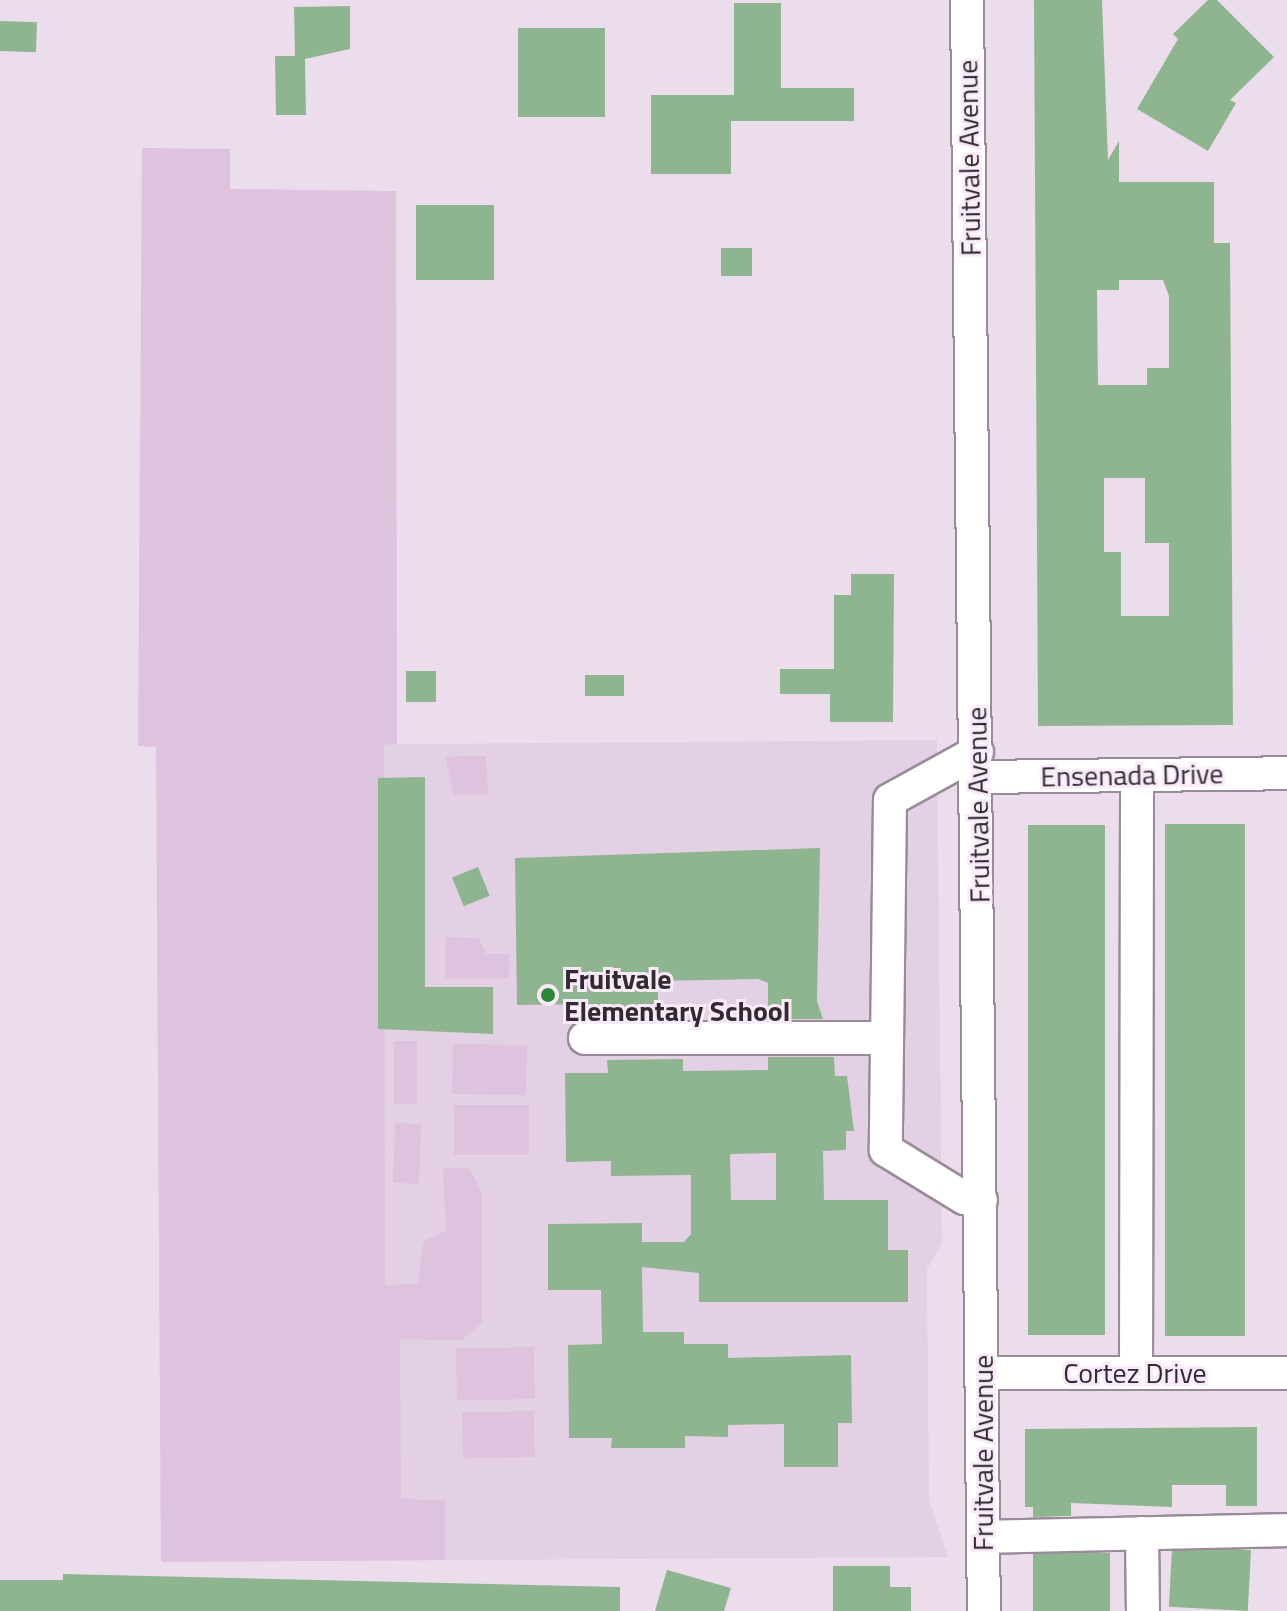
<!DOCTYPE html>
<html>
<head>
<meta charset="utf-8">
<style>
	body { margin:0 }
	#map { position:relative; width:1287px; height:1611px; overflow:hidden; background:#ecddec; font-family:"Titillium Web",sans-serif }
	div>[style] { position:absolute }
	.built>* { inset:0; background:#e4d0e4 }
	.green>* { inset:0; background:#dec3de; transform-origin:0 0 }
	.building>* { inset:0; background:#8fb590; transform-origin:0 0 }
	.roads { filter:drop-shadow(2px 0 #9a8b9a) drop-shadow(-2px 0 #9a8b9a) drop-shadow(0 2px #9a8b9a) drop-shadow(0 -2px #9a8b9a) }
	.minor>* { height:32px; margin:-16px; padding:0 16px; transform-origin:16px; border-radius:16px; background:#fff }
	.dots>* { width:22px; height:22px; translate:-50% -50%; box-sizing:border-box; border:4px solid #faeaf9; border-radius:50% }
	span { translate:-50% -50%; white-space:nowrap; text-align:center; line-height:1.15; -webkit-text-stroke:6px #faeaf9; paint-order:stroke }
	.street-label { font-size:28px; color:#312b31 }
	.poi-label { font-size:28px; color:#312b31; font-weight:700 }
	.left { translate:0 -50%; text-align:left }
</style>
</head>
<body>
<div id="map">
	<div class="built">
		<i style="clip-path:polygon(937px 740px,942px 1244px,927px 1269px,929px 1500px,948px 1557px,161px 1562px,156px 746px)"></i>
	</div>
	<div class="green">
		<i style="clip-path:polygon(142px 148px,230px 149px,230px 189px,396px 191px,397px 744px,384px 745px,385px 1285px,418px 1284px,423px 1242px,446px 1230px,443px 1168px,469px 1168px,482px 1194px,482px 1322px,462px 1340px,400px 1339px,401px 1499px,445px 1500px,445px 1560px,161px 1562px,156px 747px,138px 746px)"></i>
		<i style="clip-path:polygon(486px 756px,488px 794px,454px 795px,445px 757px)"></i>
		<i style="clip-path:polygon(445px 937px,479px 938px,486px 954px,510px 954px,509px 978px,445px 979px)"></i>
		<i style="left:394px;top:1041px;width:23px;height:63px"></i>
		<i style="left:453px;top:1044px;width:74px;height:50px;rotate:1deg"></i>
		<i style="left:454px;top:1105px;width:75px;height:50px"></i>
		<i style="left:395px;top:1123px;width:26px;height:60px;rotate:2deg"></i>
		<i style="left:534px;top:1347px;width:52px;height:78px;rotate:89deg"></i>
		<i style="left:534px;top:1411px;width:46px;height:72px;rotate:89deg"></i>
	</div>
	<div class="building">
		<i style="clip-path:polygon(evenodd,1034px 0,1102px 0,1108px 160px,1119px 141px,1119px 182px,1214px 182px,1214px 243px,1230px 243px,1233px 725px,1038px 726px,1034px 0,1119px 280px,1163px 280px,1169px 296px,1169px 368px,1147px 368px,1147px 385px,1098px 385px,1097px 290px,1119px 290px,1119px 280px,1034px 0,1104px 478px,1145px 478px,1145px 543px,1169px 543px,1169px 616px,1121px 616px,1121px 552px,1104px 552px,1104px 478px)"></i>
		<i style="clip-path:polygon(1208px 0,1217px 0,1274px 57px,1230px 100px,1236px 103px,1208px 151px,1137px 109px,1178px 39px,1173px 34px)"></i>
		<i style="clip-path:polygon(734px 3px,781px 3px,781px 88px,854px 88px,854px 121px,731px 121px,731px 174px,651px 174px,651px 95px,734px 95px)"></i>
		<i style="clip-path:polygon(350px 6px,350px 49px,305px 59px,306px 115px,276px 115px,275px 56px,295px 56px,294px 7px)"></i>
		<i style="left:0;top:21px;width:37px;height:30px;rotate:2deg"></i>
		<i style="left:518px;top:28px;width:87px;height:89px"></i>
		<i style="left:416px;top:205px;width:78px;height:75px"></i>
		<i style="left:721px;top:248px;width:31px;height:28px"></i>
		<i style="clip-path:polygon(851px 574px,894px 574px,893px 722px,830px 722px,830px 694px,780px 694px,780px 669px,834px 669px,834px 595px,851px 595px)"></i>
		<i style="left:406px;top:671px;width:30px;height:31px"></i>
		<i style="left:585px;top:675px;width:39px;height:21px"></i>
		<i style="clip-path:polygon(425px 777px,425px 987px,493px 987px,493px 1034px,378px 1029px,378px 778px)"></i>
		<i style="left:1165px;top:824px;width:80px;height:512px"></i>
		<i style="left:1028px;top:825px;width:77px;height:510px"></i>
		<i style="clip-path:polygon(820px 848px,817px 1001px,823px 1019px,768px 1019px,768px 983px,758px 979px,658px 981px,658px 1018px,596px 1017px,596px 1004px,517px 1005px,515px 858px)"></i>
		<i style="left:478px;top:867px;width:31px;height:28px;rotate:68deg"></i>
		<i style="clip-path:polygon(evenodd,768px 1057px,834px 1057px,835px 1076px,847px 1076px,854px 1131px,846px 1131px,846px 1150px,823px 1151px,824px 1200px,888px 1200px,888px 1250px,908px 1250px,908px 1302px,699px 1302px,699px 1273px,642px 1267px,643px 1332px,684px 1332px,684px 1344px,728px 1344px,728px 1358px,851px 1355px,852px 1423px,838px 1423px,838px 1467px,784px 1467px,784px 1424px,728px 1425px,728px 1437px,685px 1436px,685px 1448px,611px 1448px,612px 1438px,569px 1438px,568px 1345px,602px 1344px,601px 1290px,548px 1290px,548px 1224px,642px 1223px,642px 1242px,684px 1242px,691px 1234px,691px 1175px,611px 1176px,611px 1161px,566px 1162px,565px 1073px,608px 1073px,607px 1060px,683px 1059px,683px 1071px,768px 1070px,768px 1057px,776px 1153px,776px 1200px,731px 1200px,730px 1154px,776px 1153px)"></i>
		<i style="clip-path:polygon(1257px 1427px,1257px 1506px,1226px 1506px,1226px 1485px,1172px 1485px,1172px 1507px,1071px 1503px,1071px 1516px,1033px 1517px,1033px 1507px,1025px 1507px,1025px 1429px)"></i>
		<i style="left:1251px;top:1550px;width:61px;height:79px;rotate:93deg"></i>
		<i style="left:1110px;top:1553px;width:58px;height:77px;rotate:90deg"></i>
		<i style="clip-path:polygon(833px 1566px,890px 1566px,890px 1587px,911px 1587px,911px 1611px,833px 1611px)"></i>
		<i style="clip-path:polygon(667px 1570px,731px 1588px,724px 1611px,655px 1611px)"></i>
		<i style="clip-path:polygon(63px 1574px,620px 1587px,620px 1611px,0 1611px,0 1580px,63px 1580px)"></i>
	</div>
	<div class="roads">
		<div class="minor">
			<i style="left:967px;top:0;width:1611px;rotate:89.4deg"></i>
			<i style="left:977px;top:752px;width:99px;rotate:151.1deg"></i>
			<i style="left:890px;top:800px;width:350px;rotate:90.7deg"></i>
			<i style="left:886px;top:1150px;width:92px;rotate:31.6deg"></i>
			<i style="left:964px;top:1198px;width:17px;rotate:7deg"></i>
			<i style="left:977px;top:777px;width:310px;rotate:-0.7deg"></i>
			<i style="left:585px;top:1038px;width:302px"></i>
			<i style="left:982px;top:1373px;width:305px"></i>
			<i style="left:1136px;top:1373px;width:598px;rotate:-89.9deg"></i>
			<i style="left:1142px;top:1533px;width:78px;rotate:89.3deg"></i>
			<i style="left:984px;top:1537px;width:303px;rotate:-1.3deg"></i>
		</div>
	</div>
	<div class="dots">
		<i style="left:548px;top:995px;background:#2c8839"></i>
	</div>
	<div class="street-label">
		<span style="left:969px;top:158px;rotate:-91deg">Fruitvale Avenue</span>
		<span style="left:1132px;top:775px;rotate:-1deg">Ensenada Drive</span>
		<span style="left:978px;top:805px;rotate:-91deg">Fruitvale Avenue</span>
		<span style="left:1135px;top:1373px">Cortez Drive</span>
		<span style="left:983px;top:1453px;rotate:-90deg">Fruitvale Avenue</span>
	</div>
	<div class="poi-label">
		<span class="left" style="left:564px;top:995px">Fruitvale<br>Elementary School</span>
	</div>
</div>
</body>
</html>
